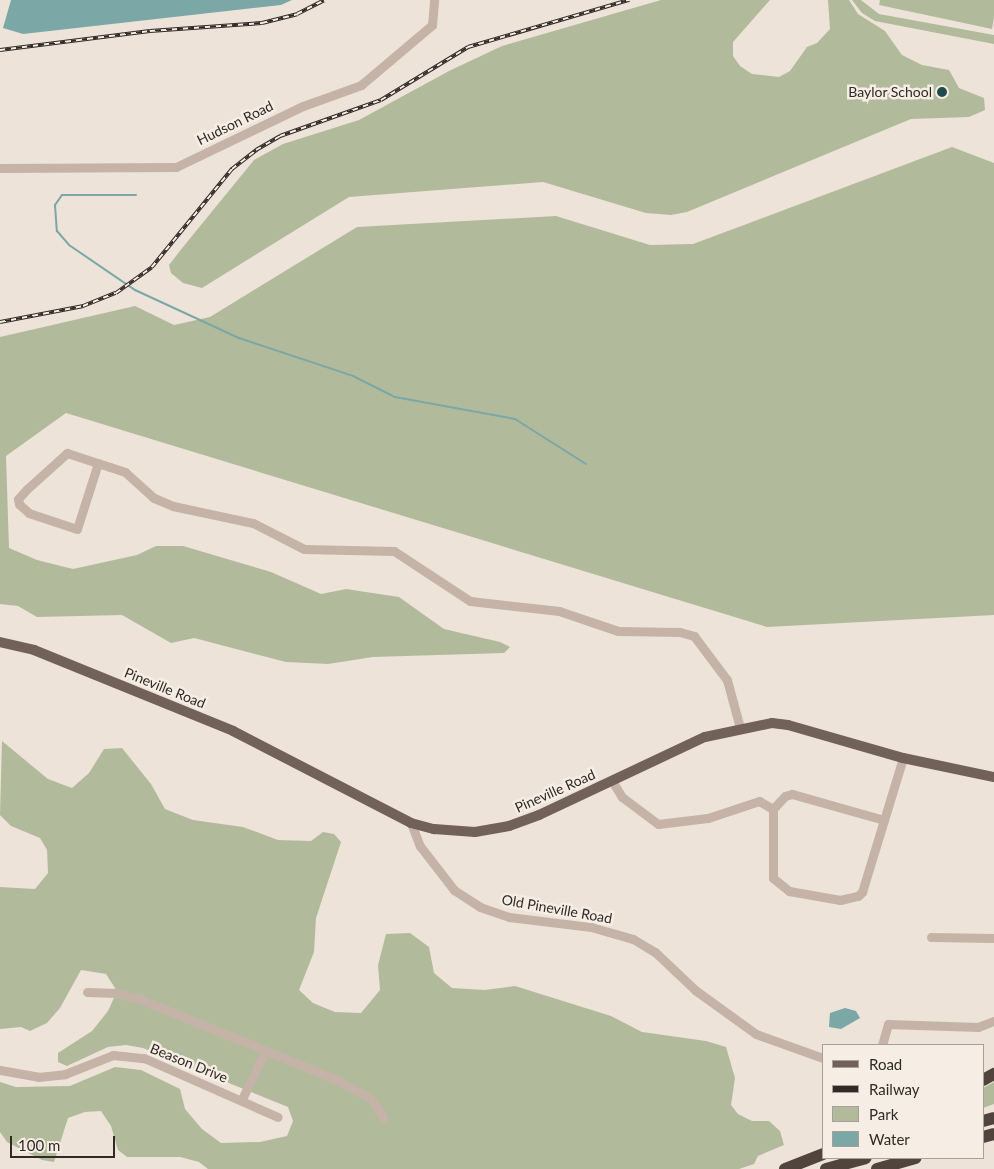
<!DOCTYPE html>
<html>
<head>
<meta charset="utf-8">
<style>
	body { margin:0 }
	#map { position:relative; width:994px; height:1169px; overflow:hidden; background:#eee3d9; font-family:Lato,sans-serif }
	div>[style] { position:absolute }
	.green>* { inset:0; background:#b1bb9b }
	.water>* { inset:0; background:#7ba7a7 }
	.stream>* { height:2px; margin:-1px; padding:0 1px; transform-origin:1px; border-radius:1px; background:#7ba7a7 }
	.minor>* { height:9px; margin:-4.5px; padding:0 4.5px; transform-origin:4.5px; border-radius:4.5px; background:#c4b3a6 }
	.major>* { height:10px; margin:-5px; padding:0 5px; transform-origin:5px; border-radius:5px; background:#726159 }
	.highway>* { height:12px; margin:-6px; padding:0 6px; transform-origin:6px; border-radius:6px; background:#51443e }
	.rail>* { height:4px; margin-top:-2px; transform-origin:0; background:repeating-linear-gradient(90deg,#f6eee4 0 5.5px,#312926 0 11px); box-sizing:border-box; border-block:1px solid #312926 }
	.dots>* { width:14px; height:14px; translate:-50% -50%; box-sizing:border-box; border:2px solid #f6eee4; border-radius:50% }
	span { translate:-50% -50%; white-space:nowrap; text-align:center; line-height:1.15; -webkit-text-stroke:5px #f6eee4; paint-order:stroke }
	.poi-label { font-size:14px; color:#312926 }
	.right { translate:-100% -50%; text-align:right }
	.street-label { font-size:14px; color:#312926 }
	.legend { position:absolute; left:822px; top:1044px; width:162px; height:115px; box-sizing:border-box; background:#f6eee4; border:1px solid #a79f98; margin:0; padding:6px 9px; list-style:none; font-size:15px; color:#312926 }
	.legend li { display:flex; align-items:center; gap:10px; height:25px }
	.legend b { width:25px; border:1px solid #a79f98 }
	.scale { position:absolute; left:10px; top:1136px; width:105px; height:22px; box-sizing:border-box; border:2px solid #312926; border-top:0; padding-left:6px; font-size:15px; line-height:18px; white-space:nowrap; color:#312926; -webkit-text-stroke:4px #f6eee4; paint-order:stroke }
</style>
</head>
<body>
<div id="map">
	<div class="green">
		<i style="clip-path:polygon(661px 0,770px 0,733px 42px,733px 56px,740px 66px,752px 74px,779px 77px,790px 71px,807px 47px,817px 43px,830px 29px,828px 0,849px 0,858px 14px,885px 31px,902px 55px,922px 65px,949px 70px,959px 88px,984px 98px,985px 110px,969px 117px,911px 119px,687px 212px,671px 215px,646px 213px,543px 182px,349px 197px,202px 288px,183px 283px,171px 273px,169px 265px,183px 247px,254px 160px,283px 144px,359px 120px,449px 71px,502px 46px)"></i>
		<i style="clip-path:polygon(852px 0,861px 0,879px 14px,994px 35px,994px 44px,875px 21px,862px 13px)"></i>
		<i style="clip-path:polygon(880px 0,994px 0,994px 18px,992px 29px,879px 5px)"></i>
		<i style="clip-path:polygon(952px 147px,994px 163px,994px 615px,767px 627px,66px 413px,6px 456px,9px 548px,37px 560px,73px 569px,137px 555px,156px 546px,183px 546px,271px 572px,321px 594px,346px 589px,399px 597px,444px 629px,500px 642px,510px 647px,504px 653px,373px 657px,328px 664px,286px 662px,194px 638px,171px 643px,122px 615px,37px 617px,18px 606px,0 604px,0 337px,135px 306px,174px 325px,210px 317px,357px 227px,556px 216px,650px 245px,693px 244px)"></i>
		<i style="clip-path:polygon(2px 741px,48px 779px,72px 788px,89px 773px,104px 749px,122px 748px,151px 784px,165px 809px,193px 820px,243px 827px,278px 840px,311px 841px,323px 832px,334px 834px,341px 842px,316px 918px,314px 952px,299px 990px,313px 1003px,335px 1012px,361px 1013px,380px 990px,378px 965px,386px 934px,410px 933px,429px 947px,434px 973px,452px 988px,485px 990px,515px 986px,611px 1016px,642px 1032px,706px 1041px,726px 1047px,735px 1078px,731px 1105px,738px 1114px,752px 1121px,769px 1121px,780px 1131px,784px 1145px,758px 1156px,754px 1164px,739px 1169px,208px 1169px,199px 1162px,180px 1157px,127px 1157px,118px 1150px,111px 1126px,101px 1111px,85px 1112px,68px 1118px,54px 1162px,42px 1160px,7px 1142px,0 1132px,0 1082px,16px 1087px,70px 1086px,115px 1067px,141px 1070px,180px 1089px,185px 1109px,202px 1129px,221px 1143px,260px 1142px,287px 1136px,293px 1121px,288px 1107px,143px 1048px,126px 1045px,108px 1047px,67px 1066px,58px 1062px,58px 1053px,92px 1031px,108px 1011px,117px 991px,106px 974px,81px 970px,60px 1008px,47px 1023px,30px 1031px,21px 1027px,0 1029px,0 887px,35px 889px,48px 873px,47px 850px,40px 838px,11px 826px,0 815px)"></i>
		<i style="clip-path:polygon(994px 1082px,994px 1104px,983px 1108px,983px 1088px)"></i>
	</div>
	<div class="water">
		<i style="clip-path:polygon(11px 0,292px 0,281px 5px,23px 34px,3px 28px)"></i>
		<i style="clip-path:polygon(845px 1008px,856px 1011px,860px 1018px,841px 1029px,829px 1027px,830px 1013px)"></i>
	</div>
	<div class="stream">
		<i style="left:136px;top:195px;width:74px;rotate:180deg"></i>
		<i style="left:62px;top:195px;width:12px;rotate:125deg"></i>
		<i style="left:55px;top:205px;width:26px;rotate:86deg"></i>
		<i style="left:57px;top:231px;width:18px;rotate:49deg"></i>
		<i style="left:69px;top:245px;width:80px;rotate:34.3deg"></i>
		<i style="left:135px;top:290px;width:115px;rotate:24.8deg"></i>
		<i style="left:239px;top:338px;width:120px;rotate:18.4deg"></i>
		<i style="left:353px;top:376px;width:47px;rotate:26.6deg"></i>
		<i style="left:395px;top:397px;width:122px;rotate:10.4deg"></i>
		<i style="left:515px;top:419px;width:84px;rotate:32.4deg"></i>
	</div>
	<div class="minor">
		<i style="left:0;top:168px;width:176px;rotate:-0.3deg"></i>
		<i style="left:176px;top:167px;width:141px;rotate:-25.7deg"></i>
		<i style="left:303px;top:106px;width:62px;rotate:-19.9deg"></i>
		<i style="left:361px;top:85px;width:93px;rotate:-40.2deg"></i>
		<i style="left:432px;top:25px;width:25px;rotate:-85deg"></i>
		<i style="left:98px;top:463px;width:69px;rotate:107.7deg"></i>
		<i style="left:77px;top:529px;width:51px;rotate:-161.6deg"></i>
		<i style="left:29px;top:513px;width:13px;rotate:-138deg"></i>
		<i style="left:19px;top:504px;width:5px;rotate:-101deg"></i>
		<i style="left:18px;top:499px;width:13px;rotate:-48deg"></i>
		<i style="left:27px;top:489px;width:54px;rotate:-42deg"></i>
		<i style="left:67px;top:453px;width:45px;rotate:18deg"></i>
		<i style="left:110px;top:467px;width:16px;rotate:18deg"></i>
		<i style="left:125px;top:472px;width:39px;rotate:42deg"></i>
		<i style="left:154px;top:498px;width:21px;rotate:23deg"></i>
		<i style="left:173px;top:506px;width:82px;rotate:12deg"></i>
		<i style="left:253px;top:523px;width:57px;rotate:27deg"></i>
		<i style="left:304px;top:549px;width:90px;rotate:1.3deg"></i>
		<i style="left:394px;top:551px;width:91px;rotate:33.3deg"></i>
		<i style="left:470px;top:601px;width:90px;rotate:6.4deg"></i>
		<i style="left:559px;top:611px;width:62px;rotate:18.7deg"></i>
		<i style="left:618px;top:631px;width:62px;rotate:0.9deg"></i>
		<i style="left:680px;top:632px;width:15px;rotate:16deg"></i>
		<i style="left:694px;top:636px;width:55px;rotate:53.1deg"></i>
		<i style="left:727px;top:680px;width:50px;rotate:74.8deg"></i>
		<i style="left:612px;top:781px;width:19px;rotate:58deg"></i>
		<i style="left:622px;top:797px;width:45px;rotate:36.9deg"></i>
		<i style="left:658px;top:824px;width:50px;rotate:-6.8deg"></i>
		<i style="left:708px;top:818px;width:54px;rotate:-18.4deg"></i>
		<i style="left:759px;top:801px;width:16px;rotate:30deg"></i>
		<i style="left:884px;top:820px;width:96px;rotate:-164.2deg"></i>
		<i style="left:792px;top:794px;width:7px;rotate:164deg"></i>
		<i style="left:785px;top:796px;width:18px;rotate:133deg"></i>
		<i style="left:773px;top:809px;width:69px;rotate:90deg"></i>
		<i style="left:773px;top:878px;width:21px;rotate:39deg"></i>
		<i style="left:789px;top:891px;width:52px;rotate:10deg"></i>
		<i style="left:840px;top:900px;width:18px;rotate:-13deg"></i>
		<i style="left:858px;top:896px;width:6px;rotate:-45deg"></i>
		<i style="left:862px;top:892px;width:140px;rotate:-73deg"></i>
		<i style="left:411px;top:823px;width:25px;rotate:69deg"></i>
		<i style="left:420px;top:846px;width:56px;rotate:52.3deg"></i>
		<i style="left:454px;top:890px;width:31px;rotate:33deg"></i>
		<i style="left:480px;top:907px;width:31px;rotate:19deg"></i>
		<i style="left:509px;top:917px;width:83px;rotate:7deg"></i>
		<i style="left:591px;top:927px;width:44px;rotate:15.9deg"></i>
		<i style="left:633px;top:939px;width:26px;rotate:31deg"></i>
		<i style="left:655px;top:952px;width:55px;rotate:43.5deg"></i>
		<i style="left:695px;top:990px;width:75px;rotate:35.8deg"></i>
		<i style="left:756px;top:1034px;width:71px;rotate:19.7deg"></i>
		<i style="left:931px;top:937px;width:63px;rotate:0.9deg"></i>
		<i style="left:87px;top:992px;width:30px;rotate:2deg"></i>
		<i style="left:117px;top:993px;width:24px;rotate:15deg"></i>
		<i style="left:140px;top:999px;width:209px;rotate:22.3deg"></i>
		<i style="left:333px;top:1078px;width:44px;rotate:28.3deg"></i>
		<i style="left:372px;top:1099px;width:22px;rotate:60deg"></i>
		<i style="left:882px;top:1045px;width:22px;rotate:-74deg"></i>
		<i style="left:888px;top:1024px;width:90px;rotate:1.9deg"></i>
		<i style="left:978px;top:1027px;width:17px;rotate:-21deg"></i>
		<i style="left:0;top:1070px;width:39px;rotate:10deg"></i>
		<i style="left:38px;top:1077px;width:27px;rotate:-6deg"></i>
		<i style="left:65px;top:1074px;width:52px;rotate:-21.6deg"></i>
		<i style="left:113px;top:1055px;width:31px;rotate:6deg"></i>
		<i style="left:144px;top:1058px;width:146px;rotate:23.8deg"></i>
		<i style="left:242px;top:1099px;width:53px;rotate:-64.4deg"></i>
	</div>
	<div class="major">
		<i style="left:0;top:642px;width:35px;rotate:13deg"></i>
		<i style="left:34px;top:650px;width:215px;rotate:22.1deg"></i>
		<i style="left:233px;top:731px;width:200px;rotate:27.3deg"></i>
		<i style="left:411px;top:823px;width:24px;rotate:15deg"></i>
		<i style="left:434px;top:829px;width:41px;rotate:4.2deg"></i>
		<i style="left:475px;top:832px;width:35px;rotate:-10deg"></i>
		<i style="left:509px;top:826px;width:32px;rotate:-20deg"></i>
		<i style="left:539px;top:815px;width:183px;rotate:-25.2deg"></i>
		<i style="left:705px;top:737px;width:68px;rotate:-11.8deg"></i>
		<i style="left:772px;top:723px;width:16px;rotate:7deg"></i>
		<i style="left:788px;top:725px;width:120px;rotate:16deg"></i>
		<i style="left:903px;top:758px;width:93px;rotate:11.8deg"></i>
	</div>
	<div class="highway">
		<i style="left:983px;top:1080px;width:13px;rotate:-29deg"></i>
		<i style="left:983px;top:1121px;width:11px;rotate:-15deg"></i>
		<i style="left:983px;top:1137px;width:11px;rotate:-15deg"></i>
		<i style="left:785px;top:1169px;width:41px;rotate:-21.5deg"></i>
		<i style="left:826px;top:1169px;width:41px;rotate:-15.4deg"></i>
		<i style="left:877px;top:1169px;width:40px;rotate:-16deg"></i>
	</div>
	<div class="rail">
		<i style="left:0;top:50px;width:151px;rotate:-7.2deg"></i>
		<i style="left:150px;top:31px;width:112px;rotate:-4.1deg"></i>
		<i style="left:262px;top:23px;width:36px;rotate:-14deg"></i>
		<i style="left:297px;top:14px;width:30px;rotate:-27deg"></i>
		<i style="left:0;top:322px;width:85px;rotate:-10.9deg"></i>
		<i style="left:83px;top:306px;width:35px;rotate:-22deg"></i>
		<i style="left:116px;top:293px;width:44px;rotate:-35.8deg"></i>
		<i style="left:152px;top:267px;width:127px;rotate:-50.8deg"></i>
		<i style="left:232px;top:169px;width:31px;rotate:-38deg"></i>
		<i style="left:256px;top:150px;width:28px;rotate:-30deg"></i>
		<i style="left:280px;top:136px;width:107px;rotate:-19.6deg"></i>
		<i style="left:381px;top:100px;width:102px;rotate:-31.3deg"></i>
		<i style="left:468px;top:47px;width:168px;rotate:-16.3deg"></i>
	</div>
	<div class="dots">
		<i style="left:942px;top:92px;background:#214c4e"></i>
	</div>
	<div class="poi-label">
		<span class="right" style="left:932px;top:92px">Baylor School</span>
	</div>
	<div class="street-label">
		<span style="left:235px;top:123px;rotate:-26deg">Hudson Road</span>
		<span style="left:165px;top:688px;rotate:22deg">Pineville Road</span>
		<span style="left:555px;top:791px;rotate:-24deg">Pineville Road</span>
		<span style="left:557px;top:909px;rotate:10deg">Old Pineville Road</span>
		<span style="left:189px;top:1063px;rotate:22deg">Beason Drive</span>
	</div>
	<ul class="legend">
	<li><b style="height:6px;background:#726159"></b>Road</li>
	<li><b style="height:6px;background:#312926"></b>Railway</li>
	<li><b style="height:14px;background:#b1bb9b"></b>Park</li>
	<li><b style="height:14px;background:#7ba7a7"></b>Water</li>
	</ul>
	<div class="scale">100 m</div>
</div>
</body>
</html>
